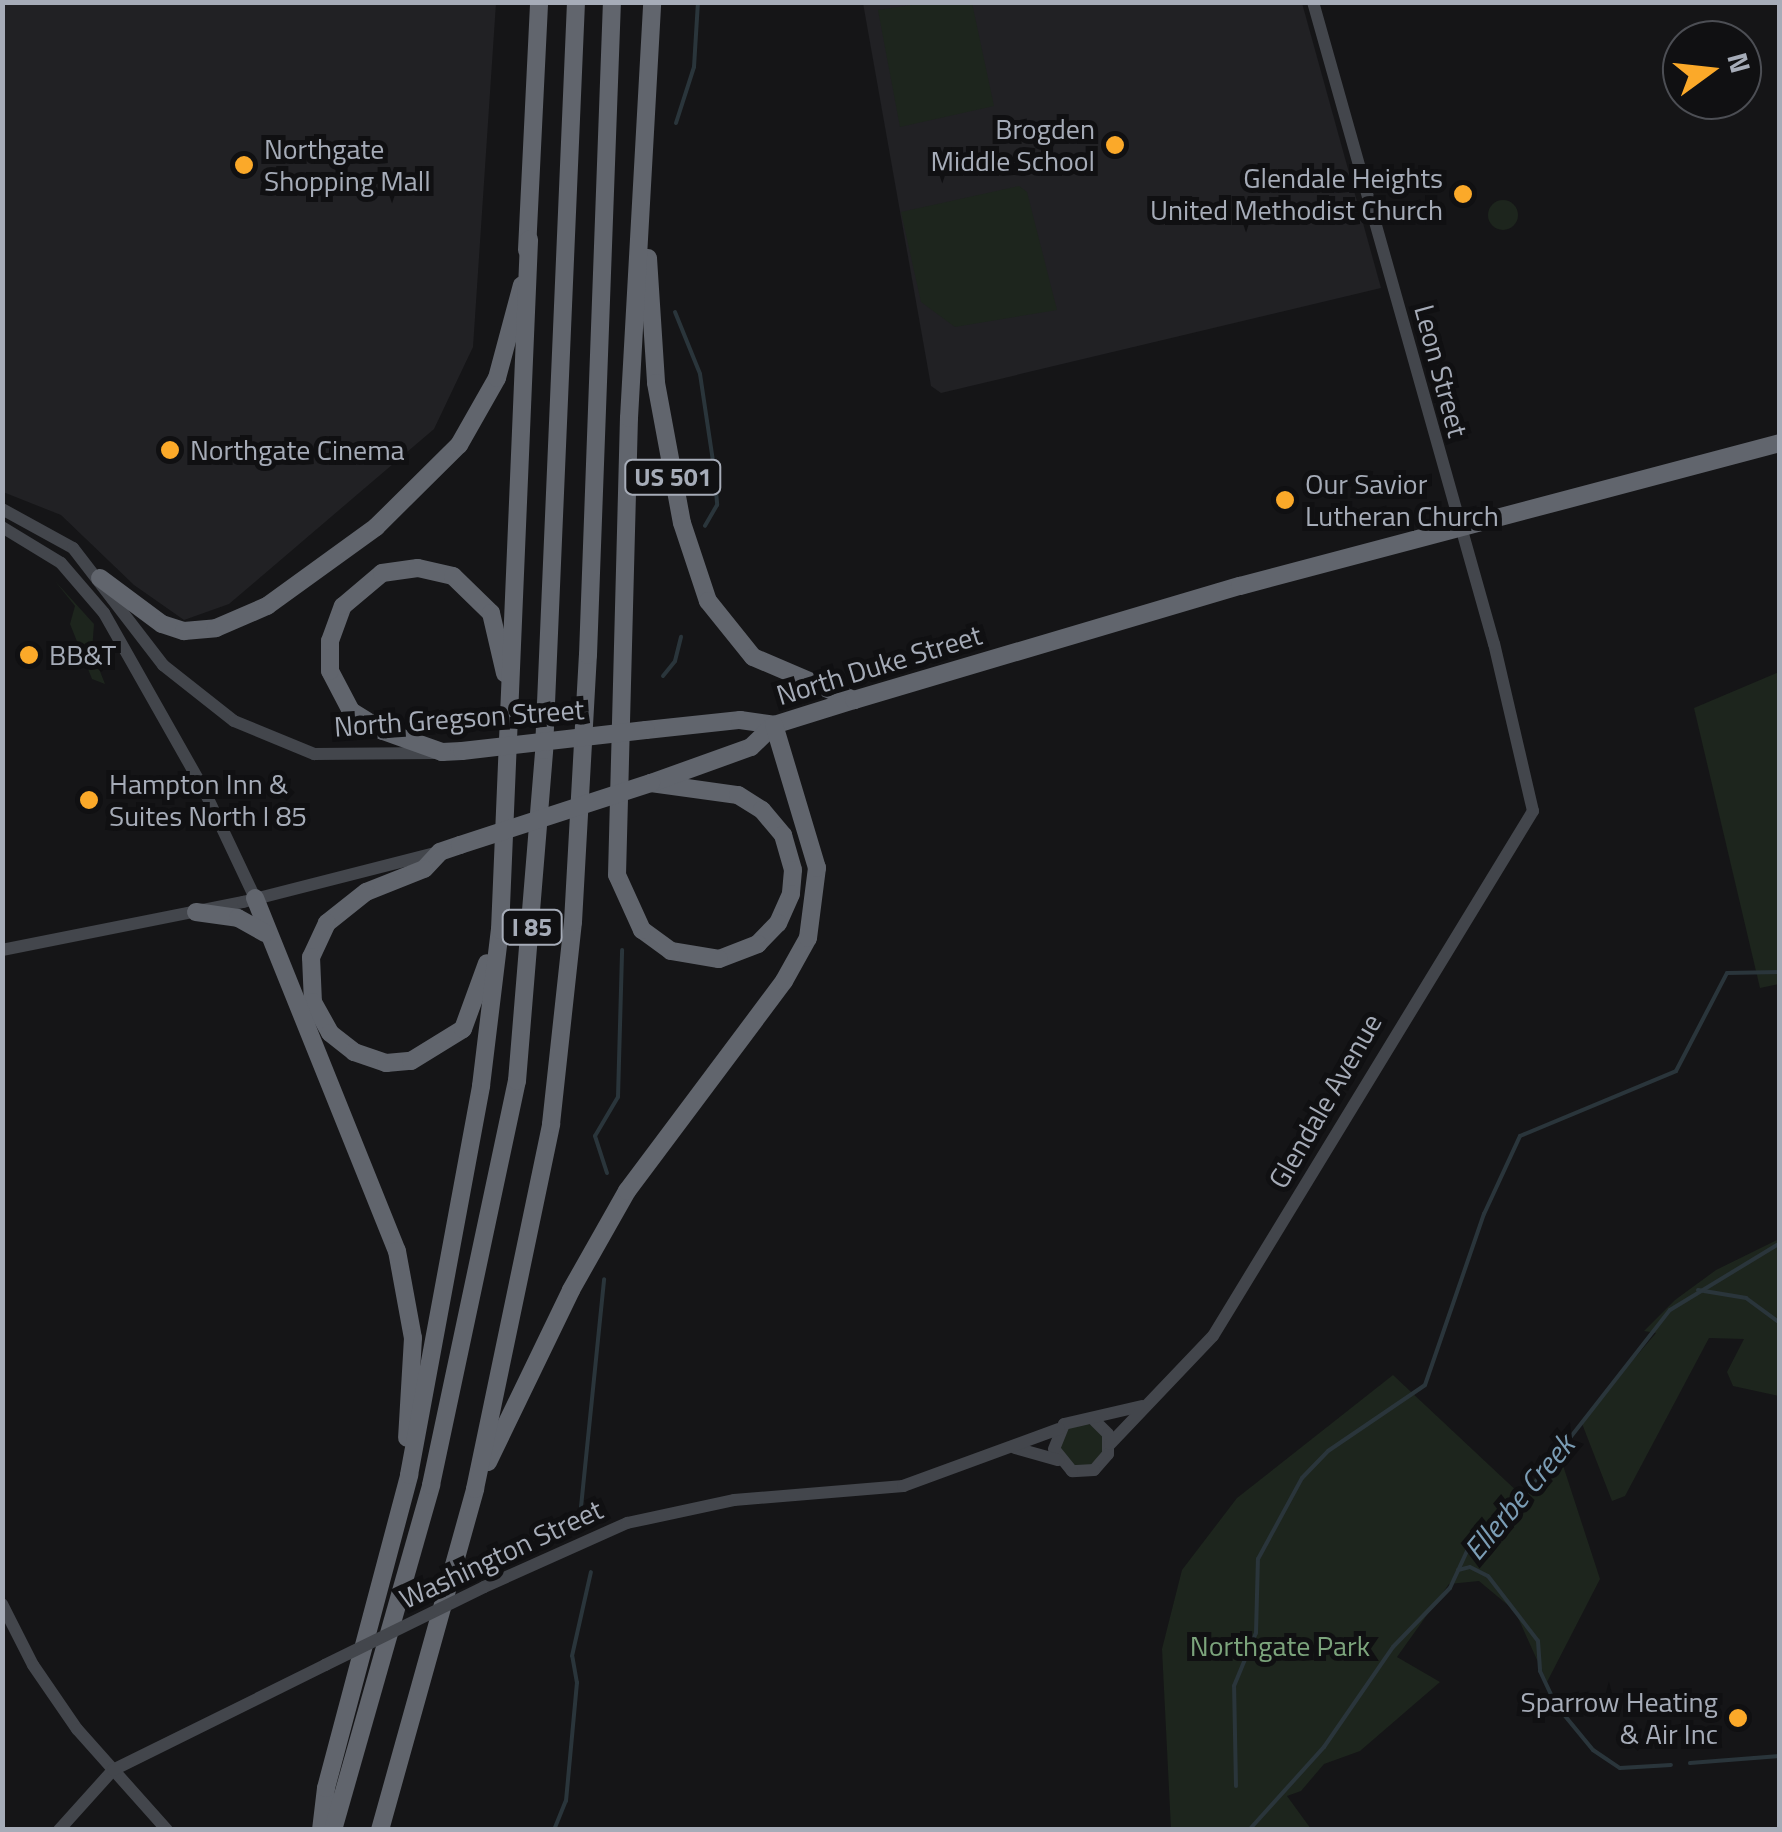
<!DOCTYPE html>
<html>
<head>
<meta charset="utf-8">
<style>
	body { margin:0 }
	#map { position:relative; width:1782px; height:1832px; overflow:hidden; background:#151517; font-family:"Titillium Web",sans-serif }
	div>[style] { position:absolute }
	.built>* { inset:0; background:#212124 }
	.green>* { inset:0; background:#1d251d }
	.round { border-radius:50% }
	.stream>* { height:4px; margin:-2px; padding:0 2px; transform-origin:2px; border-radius:2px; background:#2a353b }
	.secondary>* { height:12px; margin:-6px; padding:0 6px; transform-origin:6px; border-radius:6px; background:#43464c }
	.highway>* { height:18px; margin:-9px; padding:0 9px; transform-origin:9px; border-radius:9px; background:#61656d }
	.secondary-bridge>* { height:12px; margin:-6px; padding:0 6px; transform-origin:6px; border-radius:6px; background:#43464c }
	.highway-bridge>* { height:18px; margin:-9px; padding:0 9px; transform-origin:9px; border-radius:9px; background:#61656d }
	.dots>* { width:28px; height:28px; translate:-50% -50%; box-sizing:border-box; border:5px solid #101012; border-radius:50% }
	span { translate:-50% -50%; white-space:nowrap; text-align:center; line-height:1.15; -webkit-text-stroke:10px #101012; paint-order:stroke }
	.shield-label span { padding:2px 8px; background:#101012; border:2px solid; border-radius:8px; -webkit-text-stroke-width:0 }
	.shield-label { font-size:25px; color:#a6acb8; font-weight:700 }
	.poi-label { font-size:28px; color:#a6acb8 }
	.right { translate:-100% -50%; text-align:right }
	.left { translate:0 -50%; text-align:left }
	.street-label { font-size:28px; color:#a6acb8 }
	.park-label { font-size:28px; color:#7ca47c }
	.water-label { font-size:30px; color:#7b9db5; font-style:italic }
	.frame { position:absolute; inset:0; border:5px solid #a6acb8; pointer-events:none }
	.north { position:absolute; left:1662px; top:20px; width:100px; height:100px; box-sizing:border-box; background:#101012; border:2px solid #4c4e54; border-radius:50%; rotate:75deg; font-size:28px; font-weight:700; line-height:40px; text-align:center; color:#a6acb8 }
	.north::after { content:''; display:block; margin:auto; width:35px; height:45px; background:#fba929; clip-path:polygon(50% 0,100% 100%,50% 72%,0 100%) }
</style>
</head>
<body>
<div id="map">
	<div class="built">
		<i style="clip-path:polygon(2px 3px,496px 3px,473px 347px,434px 429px,229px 604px,184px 620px,134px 585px,61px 515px,3px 492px)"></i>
		<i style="clip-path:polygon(863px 3px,1302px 3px,1381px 288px,941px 393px,931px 386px)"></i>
	</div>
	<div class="green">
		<i style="clip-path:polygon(925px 3px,972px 3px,994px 106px,900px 127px,878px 10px)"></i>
		<i style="clip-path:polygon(1019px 186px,1027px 192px,1057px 310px,955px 327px,921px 302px,901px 212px)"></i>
		<i class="round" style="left:1488px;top:200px;width:30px;height:30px"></i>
		<i style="clip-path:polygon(55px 581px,94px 624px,92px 651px,105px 684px,92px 679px,70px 624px,75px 606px)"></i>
		<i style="clip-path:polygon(1779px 672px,1779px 984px,1760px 988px,1694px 708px)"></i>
		<i style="clip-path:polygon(1779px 1239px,1779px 1396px,1733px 1386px,1727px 1372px,1744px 1339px,1709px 1338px,1625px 1496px,1612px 1501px,1581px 1421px,1656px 1333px,1644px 1331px,1675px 1300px,1716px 1270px)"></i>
		<i style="clip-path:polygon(1393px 1375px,1521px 1495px,1558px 1450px,1600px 1579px,1547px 1682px,1515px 1611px,1479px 1581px,1449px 1584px,1397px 1657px,1440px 1682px,1360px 1751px,1324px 1764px,1301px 1791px,1287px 1796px,1311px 1829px,1171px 1829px,1162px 1649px,1182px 1570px,1237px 1498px)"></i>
		<i class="round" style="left:1060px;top:1423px;width:44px;height:44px"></i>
	</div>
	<div class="stream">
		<i style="left:676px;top:123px;width:59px;rotate:-72.2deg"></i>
		<i style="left:694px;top:67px;width:65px;rotate:-86.5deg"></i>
		<i style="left:675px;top:312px;width:67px;rotate:68deg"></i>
		<i style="left:700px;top:374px;width:95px;rotate:81.5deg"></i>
		<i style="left:714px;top:468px;width:37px;rotate:85deg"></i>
		<i style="left:717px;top:505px;width:24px;rotate:120deg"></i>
		<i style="left:663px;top:676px;width:19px;rotate:-51deg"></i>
		<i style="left:675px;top:661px;width:25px;rotate:-76deg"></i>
		<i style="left:607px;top:1173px;width:39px;rotate:-108deg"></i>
		<i style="left:595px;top:1136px;width:45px;rotate:-59.5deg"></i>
		<i style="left:618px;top:1097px;width:147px;rotate:-88.4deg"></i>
		<i style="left:1698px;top:1290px;width:49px;rotate:9.5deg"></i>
		<i style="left:1746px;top:1298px;width:42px;rotate:36.3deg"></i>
		<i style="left:581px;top:1507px;width:229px;rotate:-84.2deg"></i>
		<i style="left:1458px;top:1570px;width:12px;rotate:-14deg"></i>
		<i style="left:1470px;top:1567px;width:20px;rotate:27deg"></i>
		<i style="left:1488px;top:1576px;width:82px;rotate:52.4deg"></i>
		<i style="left:1538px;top:1641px;width:30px;rotate:86deg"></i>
		<i style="left:1540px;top:1671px;width:38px;rotate:65deg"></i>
		<i style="left:1556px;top:1705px;width:58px;rotate:50.6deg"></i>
		<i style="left:1593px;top:1750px;width:32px;rotate:34deg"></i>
		<i style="left:1620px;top:1768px;width:51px;rotate:-3.4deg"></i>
		<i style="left:1690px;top:1763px;width:90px;rotate:-4.4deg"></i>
		<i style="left:1236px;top:1786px;width:100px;rotate:-91.1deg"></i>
		<i style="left:1234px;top:1686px;width:57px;rotate:-67.5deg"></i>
		<i style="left:1256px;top:1633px;width:74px;rotate:-88.5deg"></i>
		<i style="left:1258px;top:1559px;width:92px;rotate:-61.5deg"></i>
		<i style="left:1302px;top:1478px;width:37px;rotate:-46deg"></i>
		<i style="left:1328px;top:1451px;width:117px;rotate:-34.2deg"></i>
		<i style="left:1425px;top:1385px;width:181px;rotate:-71deg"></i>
		<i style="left:1484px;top:1214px;width:86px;rotate:-65.2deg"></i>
		<i style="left:1520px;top:1136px;width:169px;rotate:-22.6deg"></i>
		<i style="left:1676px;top:1071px;width:110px;rotate:-62.5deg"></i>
		<i style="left:1727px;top:973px;width:53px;rotate:-1.1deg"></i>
		<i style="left:554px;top:1830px;width:31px;rotate:-68deg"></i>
		<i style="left:566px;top:1801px;width:119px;rotate:-84.7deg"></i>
		<i style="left:577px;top:1683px;width:27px;rotate:-100deg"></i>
		<i style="left:572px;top:1656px;width:86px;rotate:-77.3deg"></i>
		<i style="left:1249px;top:1830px;width:112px;rotate:-47.9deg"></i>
		<i style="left:1324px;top:1747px;width:121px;rotate:-55.4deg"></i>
		<i style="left:1393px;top:1647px;width:82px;rotate:-46deg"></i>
		<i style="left:1450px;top:1588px;width:41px;rotate:-65.3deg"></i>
		<i style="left:1467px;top:1551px;width:88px;rotate:-44.5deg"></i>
		<i style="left:1530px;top:1489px;width:227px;rotate:-52deg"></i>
		<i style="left:1670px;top:1310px;width:129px;rotate:-31.3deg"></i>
	</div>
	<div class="secondary">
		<i style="left:2px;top:509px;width:81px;rotate:28.8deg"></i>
		<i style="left:73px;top:548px;width:148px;rotate:52.4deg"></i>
		<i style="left:163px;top:665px;width:90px;rotate:38.3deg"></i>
		<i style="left:234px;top:721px;width:87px;rotate:22.4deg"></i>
		<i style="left:314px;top:754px;width:121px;rotate:-0.5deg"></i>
		<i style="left:2px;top:527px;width:69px;rotate:31.4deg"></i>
		<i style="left:61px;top:563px;width:66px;rotate:49.3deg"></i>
		<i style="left:104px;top:613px;width:203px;rotate:60.5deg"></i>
		<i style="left:204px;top:790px;width:119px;rotate:64.7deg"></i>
		<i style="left:2px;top:950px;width:246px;rotate:-11.3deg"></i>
		<i style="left:243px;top:902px;width:202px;rotate:-14.3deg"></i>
		<i style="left:1093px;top:1419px;width:21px;rotate:45deg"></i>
		<i style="left:1108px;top:1434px;width:20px;rotate:90deg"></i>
		<i style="left:1108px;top:1454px;width:21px;rotate:131deg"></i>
		<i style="left:1094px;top:1470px;width:22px;rotate:177deg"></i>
		<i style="left:1072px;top:1471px;width:28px;rotate:-129deg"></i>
		<i style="left:1054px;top:1449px;width:27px;rotate:-68deg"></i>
		<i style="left:1064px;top:1424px;width:80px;rotate:-13deg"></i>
		<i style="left:1110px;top:1444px;width:149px;rotate:-46.4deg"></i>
		<i style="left:1213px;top:1336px;width:615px;rotate:-58.64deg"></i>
		<i style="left:1533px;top:811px;width:171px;rotate:-103.1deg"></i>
		<i style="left:1494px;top:644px;width:667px;rotate:-105.74deg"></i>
		<i style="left:1015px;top:1448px;width:45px;rotate:15.6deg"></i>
		<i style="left:484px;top:1587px;width:157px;rotate:-24.1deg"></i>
		<i style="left:627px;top:1523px;width:109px;rotate:-12.1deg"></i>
		<i style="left:734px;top:1500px;width:170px;rotate:-4.7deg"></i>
		<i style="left:903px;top:1486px;width:166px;rotate:-20.1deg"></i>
		<i style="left:2px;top:1604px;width:68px;rotate:63.1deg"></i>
		<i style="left:33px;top:1665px;width:78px;rotate:55.5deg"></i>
		<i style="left:77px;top:1729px;width:135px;rotate:48.3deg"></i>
		<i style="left:59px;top:1830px;width:81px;rotate:-48deg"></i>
		<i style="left:113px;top:1770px;width:237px;rotate:-26.3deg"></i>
	</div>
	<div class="highway">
		<i style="left:527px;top:250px;width:248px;rotate:-87.2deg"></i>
		<i style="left:648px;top:258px;width:125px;rotate:86.3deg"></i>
		<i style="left:656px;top:383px;width:142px;rotate:79.5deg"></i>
		<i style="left:682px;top:523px;width:82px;rotate:71.6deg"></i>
		<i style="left:708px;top:601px;width:72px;rotate:51.2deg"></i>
		<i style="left:753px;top:657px;width:110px;rotate:23.1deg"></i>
		<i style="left:100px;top:578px;width:77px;rotate:36.6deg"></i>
		<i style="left:162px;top:624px;width:23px;rotate:18deg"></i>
		<i style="left:184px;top:631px;width:32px;rotate:-5deg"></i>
		<i style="left:216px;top:628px;width:56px;rotate:-23.3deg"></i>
		<i style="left:267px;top:606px;width:135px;rotate:-35.9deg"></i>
		<i style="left:376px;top:527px;width:117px;rotate:-44.7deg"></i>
		<i style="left:459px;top:445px;width:77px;rotate:-60.4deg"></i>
		<i style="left:497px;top:378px;width:96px;rotate:-75deg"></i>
		<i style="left:646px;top:730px;width:95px;rotate:-6.1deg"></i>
		<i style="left:740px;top:720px;width:34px;rotate:8deg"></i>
		<i style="left:462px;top:751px;width:20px;rotate:177deg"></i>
		<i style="left:442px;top:752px;width:63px;rotate:-160.4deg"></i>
		<i style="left:383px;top:731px;width:38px;rotate:-148deg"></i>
		<i style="left:351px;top:711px;width:45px;rotate:-117.7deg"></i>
		<i style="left:330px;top:671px;width:30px;rotate:-90deg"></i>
		<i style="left:330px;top:641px;width:37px;rotate:-70deg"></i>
		<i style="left:343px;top:606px;width:51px;rotate:-40.2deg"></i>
		<i style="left:382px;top:573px;width:36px;rotate:-8deg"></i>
		<i style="left:418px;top:568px;width:36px;rotate:13deg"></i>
		<i style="left:453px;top:576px;width:53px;rotate:44.2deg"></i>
		<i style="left:491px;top:613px;width:62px;rotate:76.9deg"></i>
		<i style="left:651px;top:783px;width:88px;rotate:7.9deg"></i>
		<i style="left:738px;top:795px;width:28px;rotate:32deg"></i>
		<i style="left:762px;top:810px;width:33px;rotate:50deg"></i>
		<i style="left:783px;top:835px;width:36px;rotate:74deg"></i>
		<i style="left:793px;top:870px;width:24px;rotate:95deg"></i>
		<i style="left:791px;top:894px;width:32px;rotate:114deg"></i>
		<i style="left:778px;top:923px;width:29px;rotate:134deg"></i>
		<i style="left:758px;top:944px;width:42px;rotate:159deg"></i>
		<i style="left:719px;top:959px;width:49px;rotate:-170.5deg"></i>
		<i style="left:671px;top:951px;width:36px;rotate:-144deg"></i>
		<i style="left:642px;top:930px;width:60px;rotate:-114.4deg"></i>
		<i style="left:617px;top:875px;width:457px;rotate:-88.5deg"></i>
		<i style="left:629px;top:418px;width:417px;rotate:-86.8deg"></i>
		<i style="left:651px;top:783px;width:106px;rotate:-19.8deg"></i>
		<i style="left:751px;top:747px;width:32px;rotate:-44deg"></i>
		<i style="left:774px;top:725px;width:84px;rotate:-17.4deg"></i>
		<i style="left:854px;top:700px;width:402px;rotate:-16.5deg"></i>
		<i style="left:1240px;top:586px;width:559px;rotate:-14.83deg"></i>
		<i style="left:460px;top:845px;width:21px;rotate:161deg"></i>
		<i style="left:440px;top:852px;width:23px;rotate:133deg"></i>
		<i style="left:424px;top:869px;width:62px;rotate:158.4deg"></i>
		<i style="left:366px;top:892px;width:50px;rotate:141.5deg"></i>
		<i style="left:327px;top:923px;width:38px;rotate:115deg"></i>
		<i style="left:311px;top:957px;width:45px;rotate:87.5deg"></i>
		<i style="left:313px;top:1002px;width:35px;rotate:61deg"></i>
		<i style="left:330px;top:1033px;width:31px;rotate:38deg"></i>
		<i style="left:354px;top:1052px;width:34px;rotate:19deg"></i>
		<i style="left:386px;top:1063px;width:25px;rotate:-5deg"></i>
		<i style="left:411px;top:1061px;width:61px;rotate:-31.6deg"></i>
		<i style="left:463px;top:1029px;width:70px;rotate:-70deg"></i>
		<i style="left:255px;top:898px;width:380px;rotate:68.1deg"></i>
		<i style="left:397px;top:1251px;width:88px;rotate:79.6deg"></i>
		<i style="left:413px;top:1338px;width:100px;rotate:93.4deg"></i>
		<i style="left:196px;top:912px;width:42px;rotate:8.1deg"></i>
		<i style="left:238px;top:918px;width:31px;rotate:29deg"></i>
		<i style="left:488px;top:1462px;width:191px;rotate:-64.2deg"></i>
		<i style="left:571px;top:1290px;width:114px;rotate:-60.5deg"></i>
		<i style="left:627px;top:1191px;width:262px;rotate:-53.2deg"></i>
		<i style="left:784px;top:981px;width:49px;rotate:-60.8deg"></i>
		<i style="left:808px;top:938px;width:71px;rotate:-82.7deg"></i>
		<i style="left:817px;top:868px;width:149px;rotate:-106.7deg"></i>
		<i style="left:321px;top:1830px;width:42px;rotate:-83.2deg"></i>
		<i style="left:326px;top:1788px;width:324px;rotate:-75.1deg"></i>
		<i style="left:409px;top:1475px;width:396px;rotate:-79.5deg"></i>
		<i style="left:481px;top:1086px;width:157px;rotate:-83.1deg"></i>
		<i style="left:500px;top:930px;width:691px;rotate:-87.59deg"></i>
		<i style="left:333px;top:1830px;width:359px;rotate:-74.1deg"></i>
		<i style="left:431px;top:1485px;width:413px;rotate:-78deg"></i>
		<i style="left:517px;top:1081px;width:332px;rotate:-85.3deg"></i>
		<i style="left:544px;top:750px;width:749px;rotate:-87.55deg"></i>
		<i style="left:380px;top:1830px;width:354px;rotate:-74.4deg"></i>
		<i style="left:475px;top:1489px;width:373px;rotate:-78.2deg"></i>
		<i style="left:551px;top:1124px;width:203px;rotate:-83.8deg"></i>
		<i style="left:573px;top:922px;width:267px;rotate:-86.8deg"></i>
		<i style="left:588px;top:655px;width:653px;rotate:-87.9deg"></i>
	</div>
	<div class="secondary-bridge">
		<i style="left:325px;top:1665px;width:177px;rotate:-26.1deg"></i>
	</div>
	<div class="highway-bridge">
		<i style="left:462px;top:751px;width:185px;rotate:-6.5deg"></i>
		<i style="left:460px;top:845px;width:201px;rotate:-18deg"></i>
	</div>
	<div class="dots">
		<i style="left:1115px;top:145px;background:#fba929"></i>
		<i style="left:244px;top:165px;background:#fba929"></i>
		<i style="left:1463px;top:194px;background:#fba929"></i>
		<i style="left:170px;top:450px;background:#fba929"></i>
		<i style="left:1285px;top:500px;background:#fba929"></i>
		<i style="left:29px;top:655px;background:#fba929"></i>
		<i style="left:89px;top:800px;background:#fba929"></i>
		<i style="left:1738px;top:1718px;background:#fba929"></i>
	</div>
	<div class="shield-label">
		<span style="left:673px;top:477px">US 501</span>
		<span style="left:532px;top:927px">I 85</span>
	</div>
	<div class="poi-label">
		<span class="right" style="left:1095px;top:145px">Brogden<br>Middle School</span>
		<span class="left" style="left:264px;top:165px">Northgate<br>Shopping Mall</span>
		<span class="right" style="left:1443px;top:194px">Glendale Heights<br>United Methodist Church</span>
		<span class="left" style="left:190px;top:450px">Northgate Cinema</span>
		<span class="left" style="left:1305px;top:500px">Our Savior<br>Lutheran Church</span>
		<span class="left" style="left:49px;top:655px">BB&amp;T</span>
		<span class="left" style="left:109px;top:800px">Hampton Inn &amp;<br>Suites North I 85</span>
		<span class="right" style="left:1718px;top:1718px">Sparrow Heating<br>&amp; Air Inc</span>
	</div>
	<div class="street-label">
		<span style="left:1441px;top:371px;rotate:75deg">Leon Street</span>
		<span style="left:879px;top:665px;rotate:-17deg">North Duke Street</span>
		<span style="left:459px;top:718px;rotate:-4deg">North Gregson Street</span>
		<span style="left:1325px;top:1101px;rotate:-60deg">Glendale Avenue</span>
		<span style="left:501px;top:1554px;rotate:-25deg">Washington Street</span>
	</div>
	<div class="park-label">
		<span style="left:1280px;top:1646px">Northgate Park</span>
	</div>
	<div class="water-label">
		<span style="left:1519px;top:1497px;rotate:-50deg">Ellerbe Creek</span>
	</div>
	<div class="frame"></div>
	<div class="north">N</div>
</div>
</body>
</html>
